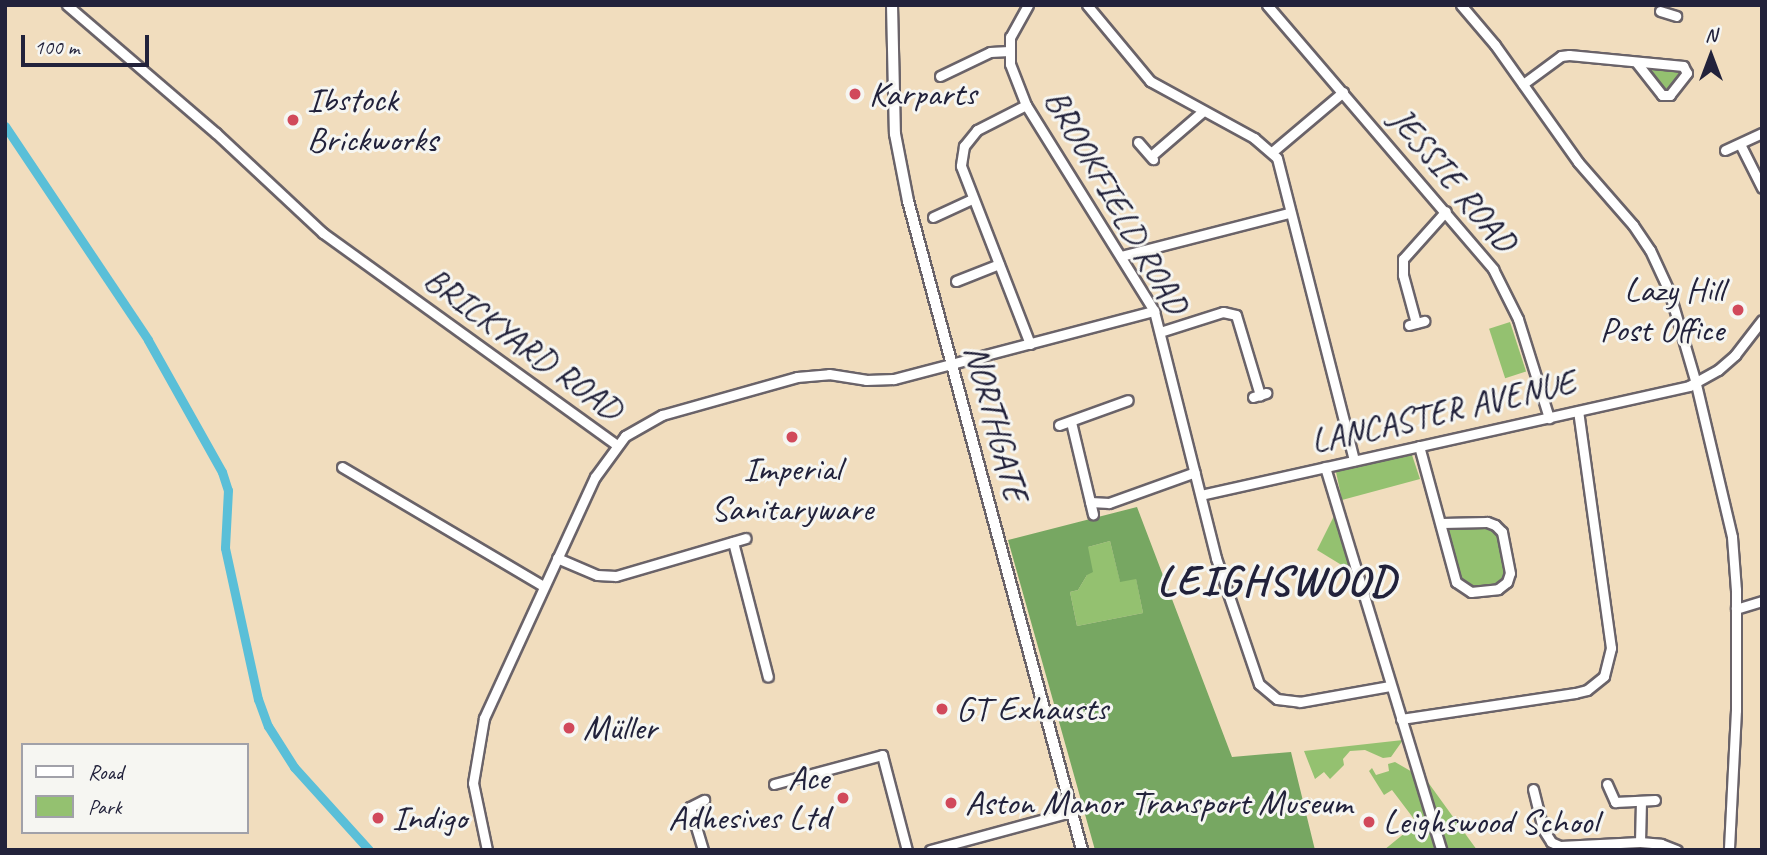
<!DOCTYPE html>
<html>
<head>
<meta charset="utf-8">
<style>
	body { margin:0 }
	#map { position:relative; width:1767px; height:855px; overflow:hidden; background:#f1ddbe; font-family:Caveat,sans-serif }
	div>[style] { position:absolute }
	.green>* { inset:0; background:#94c170; transform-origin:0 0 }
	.forest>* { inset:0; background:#77a762 }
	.canal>* { height:9px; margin:-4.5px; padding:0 4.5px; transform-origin:4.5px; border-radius:4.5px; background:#5abfd8 }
	.roads { filter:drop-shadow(2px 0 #6a6369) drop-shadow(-2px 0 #6a6369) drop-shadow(0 2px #6a6369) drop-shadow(0 -2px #6a6369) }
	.minor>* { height:9px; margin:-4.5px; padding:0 4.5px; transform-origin:4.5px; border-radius:4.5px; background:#fff }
	.major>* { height:10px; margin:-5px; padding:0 5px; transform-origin:5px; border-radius:5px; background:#fff }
	.dots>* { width:19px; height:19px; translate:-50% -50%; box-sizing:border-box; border:4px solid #f6f6f2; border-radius:50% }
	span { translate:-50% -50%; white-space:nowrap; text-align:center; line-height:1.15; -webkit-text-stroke:6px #f6f6f2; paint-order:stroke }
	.poi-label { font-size:35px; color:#22223b }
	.left { translate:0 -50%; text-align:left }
	.right { translate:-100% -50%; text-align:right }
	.street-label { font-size:35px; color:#22223b }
	.district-label { font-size:42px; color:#22223b; font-weight:700; letter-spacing:2px }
	.frame { position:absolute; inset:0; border:7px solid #22223b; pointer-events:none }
	.legend { position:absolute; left:21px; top:743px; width:228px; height:91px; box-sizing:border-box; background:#f6f6f2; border:2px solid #a1a1a9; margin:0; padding:9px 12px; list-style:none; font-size:21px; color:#22223b }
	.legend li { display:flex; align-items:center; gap:14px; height:35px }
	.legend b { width:35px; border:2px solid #a1a1a9 }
	.north { position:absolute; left:1676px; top:21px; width:70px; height:70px; -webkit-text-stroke:5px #f6f6f2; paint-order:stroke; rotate:0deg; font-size:19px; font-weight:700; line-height:28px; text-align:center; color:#22223b }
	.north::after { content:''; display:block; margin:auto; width:24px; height:32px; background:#22223b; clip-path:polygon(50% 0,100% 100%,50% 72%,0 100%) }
	.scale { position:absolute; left:21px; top:35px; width:128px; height:32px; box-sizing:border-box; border:4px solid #22223b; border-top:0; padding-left:9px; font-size:21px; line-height:24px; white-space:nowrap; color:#22223b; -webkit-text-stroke:5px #f6f6f2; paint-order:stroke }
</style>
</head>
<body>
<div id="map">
	<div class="green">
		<i style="clip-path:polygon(1646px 66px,1681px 69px,1683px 72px,1670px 90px,1662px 91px)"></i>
		<i style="left:1510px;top:322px;width:52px;height:22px;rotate:72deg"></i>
		<i style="clip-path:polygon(1408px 454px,1412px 455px,1420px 479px,1342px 500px,1336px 472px)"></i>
		<i style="clip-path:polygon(1336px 512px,1353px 572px,1317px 550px)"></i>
		<i style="clip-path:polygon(1447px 528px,1494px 529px,1500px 535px,1507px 571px,1504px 579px,1496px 586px,1473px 588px,1459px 580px)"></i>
		<i style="clip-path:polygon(1110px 541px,1120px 581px,1136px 578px,1143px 613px,1077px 626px,1070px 592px,1078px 590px,1087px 575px,1088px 547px)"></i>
		<i style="clip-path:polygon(1403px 740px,1391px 757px,1383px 758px,1365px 750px,1350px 751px,1343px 759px,1344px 765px,1330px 779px,1324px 772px,1315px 779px,1304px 751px)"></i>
		<i style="clip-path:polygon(1395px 762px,1414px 773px,1437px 850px,1384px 850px,1417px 823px,1392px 790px,1384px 795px,1369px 771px,1372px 768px,1376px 775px,1389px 771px,1388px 764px)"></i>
		<i style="clip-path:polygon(1417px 767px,1469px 839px,1477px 850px,1441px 850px)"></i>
	</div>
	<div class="forest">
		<i style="clip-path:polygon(evenodd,1137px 507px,1232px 757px,1291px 752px,1315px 850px,1095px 850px,1008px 540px,1137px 507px,1110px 541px,1120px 582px,1136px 579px,1143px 613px,1077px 626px,1070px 592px,1078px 590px,1087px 575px,1093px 572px,1088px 547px,1110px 541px)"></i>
	</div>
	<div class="canal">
		<i style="left:5px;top:126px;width:257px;rotate:56.2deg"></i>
		<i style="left:148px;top:340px;width:151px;rotate:60.7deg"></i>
		<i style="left:222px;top:472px;width:19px;rotate:72deg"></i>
		<i style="left:228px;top:490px;width:58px;rotate:93deg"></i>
		<i style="left:225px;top:548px;width:155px;rotate:77.7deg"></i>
		<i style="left:258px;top:699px;width:29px;rotate:70deg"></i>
		<i style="left:268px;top:726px;width:49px;rotate:57.6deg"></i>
		<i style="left:294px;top:767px;width:112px;rotate:47.9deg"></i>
	</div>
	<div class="roads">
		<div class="minor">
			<i style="left:67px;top:5px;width:196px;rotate:40.7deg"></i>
			<i style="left:216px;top:133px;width:146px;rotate:43.1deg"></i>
			<i style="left:323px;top:233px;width:361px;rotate:35.8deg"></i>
			<i style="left:1028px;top:5px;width:37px;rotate:119deg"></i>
			<i style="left:1010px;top:37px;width:27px;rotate:90deg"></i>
			<i style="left:1010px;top:64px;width:44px;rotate:68.7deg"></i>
			<i style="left:1026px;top:105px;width:243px;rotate:58.1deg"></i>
			<i style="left:1154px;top:311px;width:255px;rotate:75.9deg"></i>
			<i style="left:1216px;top:558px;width:133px;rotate:71.2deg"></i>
			<i style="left:1259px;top:684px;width:23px;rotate:40deg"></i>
			<i style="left:1277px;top:699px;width:23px;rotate:7deg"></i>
			<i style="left:1300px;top:702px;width:91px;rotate:-10.1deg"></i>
			<i style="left:1087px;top:5px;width:99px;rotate:50.3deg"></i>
			<i style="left:1150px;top:81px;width:119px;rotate:28.7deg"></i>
			<i style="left:1254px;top:138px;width:30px;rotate:41deg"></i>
			<i style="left:1277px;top:158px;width:312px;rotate:75.7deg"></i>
			<i style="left:1267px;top:5px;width:348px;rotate:49.4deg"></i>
			<i style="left:1493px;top:269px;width:56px;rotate:63.4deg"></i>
			<i style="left:1518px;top:319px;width:104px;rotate:72.6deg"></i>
			<i style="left:1461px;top:5px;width:52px;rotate:49.6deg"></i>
			<i style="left:1495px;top:45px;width:143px;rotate:54.6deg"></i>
			<i style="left:1578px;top:162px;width:84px;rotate:48.9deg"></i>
			<i style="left:1633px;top:225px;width:30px;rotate:56deg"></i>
			<i style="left:1650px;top:250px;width:45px;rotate:65.1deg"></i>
			<i style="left:1669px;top:291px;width:93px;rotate:73.7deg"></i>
			<i style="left:1695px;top:380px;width:161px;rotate:76.7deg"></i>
			<i style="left:1732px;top:537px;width:53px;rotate:85.7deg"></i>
			<i style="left:1736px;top:590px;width:120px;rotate:90deg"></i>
			<i style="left:1736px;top:710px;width:140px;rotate:92.9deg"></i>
			<i style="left:1660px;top:11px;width:17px;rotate:17deg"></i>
			<i style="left:940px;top:76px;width:55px;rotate:-25.6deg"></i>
			<i style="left:990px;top:52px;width:19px;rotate:-3deg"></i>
			<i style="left:1523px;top:84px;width:47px;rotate:-36.4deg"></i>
			<i style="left:1561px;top:56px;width:8px;rotate:-7deg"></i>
			<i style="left:1569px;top:55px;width:115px;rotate:5.5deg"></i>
			<i style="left:1683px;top:66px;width:8px;rotate:60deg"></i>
			<i style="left:1687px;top:73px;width:28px;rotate:128deg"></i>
			<i style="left:1670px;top:95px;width:8px;rotate:180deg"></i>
			<i style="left:1662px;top:95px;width:42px;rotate:-128.2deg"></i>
			<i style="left:1026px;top:105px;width:55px;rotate:153deg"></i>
			<i style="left:977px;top:130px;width:21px;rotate:129deg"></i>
			<i style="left:964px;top:146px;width:20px;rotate:99deg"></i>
			<i style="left:961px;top:166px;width:191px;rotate:68.8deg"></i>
			<i style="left:1138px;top:142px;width:23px;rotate:49deg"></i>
			<i style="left:1740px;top:144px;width:49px;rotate:63.4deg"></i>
			<i style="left:1725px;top:150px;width:41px;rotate:-24.7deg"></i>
			<i style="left:1272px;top:152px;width:93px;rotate:-40.2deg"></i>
			<i style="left:1151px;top:156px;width:67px;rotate:-40.8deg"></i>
			<i style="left:933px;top:217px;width:43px;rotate:-24.8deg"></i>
			<i style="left:1121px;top:256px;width:173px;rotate:-14.4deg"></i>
			<i style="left:956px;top:281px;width:46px;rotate:-21.6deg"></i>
			<i style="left:1416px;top:323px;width:50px;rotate:-105.2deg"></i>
			<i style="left:1403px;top:275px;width:16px;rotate:-90deg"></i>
			<i style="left:1403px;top:259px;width:64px;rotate:-48.1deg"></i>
			<i style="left:1409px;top:325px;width:16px;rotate:-15deg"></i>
			<i style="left:1160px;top:332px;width:66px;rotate:-17.6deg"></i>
			<i style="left:1223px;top:312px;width:13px;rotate:13deg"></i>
			<i style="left:1236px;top:315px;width:84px;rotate:73.3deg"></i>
			<i style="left:1253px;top:397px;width:14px;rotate:-17deg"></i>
			<i style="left:1071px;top:422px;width:95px;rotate:76.6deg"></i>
			<i style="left:1059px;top:425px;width:73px;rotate:-19.9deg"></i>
			<i style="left:1419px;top:446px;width:141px;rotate:74.8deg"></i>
			<i style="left:1456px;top:582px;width:18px;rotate:34deg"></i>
			<i style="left:1471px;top:592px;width:27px;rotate:-6deg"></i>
			<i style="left:1498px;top:589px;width:11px;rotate:-38deg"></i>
			<i style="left:1507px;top:582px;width:9px;rotate:-72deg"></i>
			<i style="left:1510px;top:573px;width:42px;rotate:-101deg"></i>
			<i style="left:1502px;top:532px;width:10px;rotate:-135deg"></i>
			<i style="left:1495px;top:525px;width:9px;rotate:-159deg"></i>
			<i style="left:1487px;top:522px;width:45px;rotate:178.7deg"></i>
			<i style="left:342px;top:467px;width:234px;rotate:30.6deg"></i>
			<i style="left:1325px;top:467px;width:400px;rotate:73.1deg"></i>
			<i style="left:1201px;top:495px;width:500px;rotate:-12.59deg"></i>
			<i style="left:1689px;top:386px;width:33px;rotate:-29deg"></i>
			<i style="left:1718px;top:370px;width:23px;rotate:-41deg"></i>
			<i style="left:1735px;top:355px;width:44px;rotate:-52.4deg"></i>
			<i style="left:1090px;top:502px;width:19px;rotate:3deg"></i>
			<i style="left:1109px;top:503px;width:91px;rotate:-19.8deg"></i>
			<i style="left:733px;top:542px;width:139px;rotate:75.5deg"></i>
			<i style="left:557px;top:558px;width:43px;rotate:23deg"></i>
			<i style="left:597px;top:575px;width:19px;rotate:3deg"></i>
			<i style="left:616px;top:576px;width:135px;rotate:-16.3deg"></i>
			<i style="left:1736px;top:609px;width:27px;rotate:-17deg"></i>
			<i style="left:1401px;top:719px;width:176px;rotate:-8.5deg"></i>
			<i style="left:1575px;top:693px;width:12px;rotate:-14deg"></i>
			<i style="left:1587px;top:690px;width:22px;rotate:-39deg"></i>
			<i style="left:1604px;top:676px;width:29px;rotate:-76deg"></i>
			<i style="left:1611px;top:648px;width:239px;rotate:-97.9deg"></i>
			<i style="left:774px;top:784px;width:112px;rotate:-15deg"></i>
			<i style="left:882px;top:755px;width:98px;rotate:75.3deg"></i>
			<i style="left:1607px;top:784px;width:20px;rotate:66deg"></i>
			<i style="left:1615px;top:802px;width:40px;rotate:-2.9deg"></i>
			<i style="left:1533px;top:789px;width:41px;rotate:76deg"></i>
			<i style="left:1543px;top:829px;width:15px;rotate:58deg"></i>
			<i style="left:1551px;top:842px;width:10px;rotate:24deg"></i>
			<i style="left:1560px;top:846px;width:80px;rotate:-2.9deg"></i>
			<i style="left:1640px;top:842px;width:21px;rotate:5deg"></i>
			<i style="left:1661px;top:844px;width:17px;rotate:21deg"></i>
			<i style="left:1640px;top:842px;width:40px;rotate:-88.6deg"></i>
			<i style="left:487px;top:850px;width:68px;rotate:-101.8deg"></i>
			<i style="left:473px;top:783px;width:66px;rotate:-80.4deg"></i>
			<i style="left:484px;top:718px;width:265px;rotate:-65.3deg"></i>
			<i style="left:595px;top:477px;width:51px;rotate:-53.8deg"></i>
			<i style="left:625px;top:436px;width:43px;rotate:-29.6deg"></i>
			<i style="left:662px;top:415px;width:140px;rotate:-15.7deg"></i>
			<i style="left:797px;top:377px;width:32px;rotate:-5deg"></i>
			<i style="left:829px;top:374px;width:37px;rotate:9deg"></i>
			<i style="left:866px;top:380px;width:28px;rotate:-2deg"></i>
			<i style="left:894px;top:379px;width:269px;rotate:-14.7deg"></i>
			<i style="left:703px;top:850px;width:45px;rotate:-106.8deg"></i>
			<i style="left:690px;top:807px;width:16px;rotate:-27deg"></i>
			<i style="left:930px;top:850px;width:146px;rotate:-15.1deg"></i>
		</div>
		<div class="major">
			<i style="left:892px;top:5px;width:129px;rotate:88.7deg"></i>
			<i style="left:895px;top:134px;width:68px;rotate:79deg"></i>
			<i style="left:908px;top:201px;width:672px;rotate:74.99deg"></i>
		</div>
	</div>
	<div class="dots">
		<i style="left:855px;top:94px;background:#d1495b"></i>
		<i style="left:293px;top:120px;background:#d1495b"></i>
		<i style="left:1738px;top:310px;background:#d1495b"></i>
		<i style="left:792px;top:437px;background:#d1495b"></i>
		<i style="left:942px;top:709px;background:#d1495b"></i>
		<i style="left:569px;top:728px;background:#d1495b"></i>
		<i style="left:843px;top:798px;background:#d1495b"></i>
		<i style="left:951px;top:803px;background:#d1495b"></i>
		<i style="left:378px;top:818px;background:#d1495b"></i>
		<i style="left:1369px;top:822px;background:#d1495b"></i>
	</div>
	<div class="poi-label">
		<span class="left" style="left:869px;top:94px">Karparts</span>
		<span class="left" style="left:307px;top:120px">Ibstock<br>Brickworks</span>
		<span class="right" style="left:1724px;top:310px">Lazy Hill<br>Post Office</span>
		<span style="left:792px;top:489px">Imperial<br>Sanitaryware</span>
		<span class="left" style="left:956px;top:709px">GT Exhausts</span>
		<span class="left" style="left:583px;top:728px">Müller</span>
		<span class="right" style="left:829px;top:798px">Ace<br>Adhesives Ltd</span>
		<span class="left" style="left:965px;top:803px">Aston Manor Transport Museum</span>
		<span class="left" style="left:392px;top:818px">Indigo</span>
		<span class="left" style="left:1383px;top:822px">Leighswood School</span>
	</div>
	<div class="street-label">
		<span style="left:1453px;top:180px;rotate:50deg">JESSIE ROAD</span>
		<span style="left:1116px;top:202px;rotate:60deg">BROOKFIELD ROAD</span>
		<span style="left:523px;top:344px;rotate:36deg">BRICKYARD ROAD</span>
		<span style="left:1443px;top:412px;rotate:-13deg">LANCASTER AVENUE</span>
		<span style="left:996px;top:423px;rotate:75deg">NORTHGATE</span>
	</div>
	<div class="district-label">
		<span style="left:1277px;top:581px">LEIGHSWOOD</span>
	</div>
	<div class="frame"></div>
	<ul class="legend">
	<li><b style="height:9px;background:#fff"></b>Road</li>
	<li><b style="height:19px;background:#94c170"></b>Park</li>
	</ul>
	<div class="north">N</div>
	<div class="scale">100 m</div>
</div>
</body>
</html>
